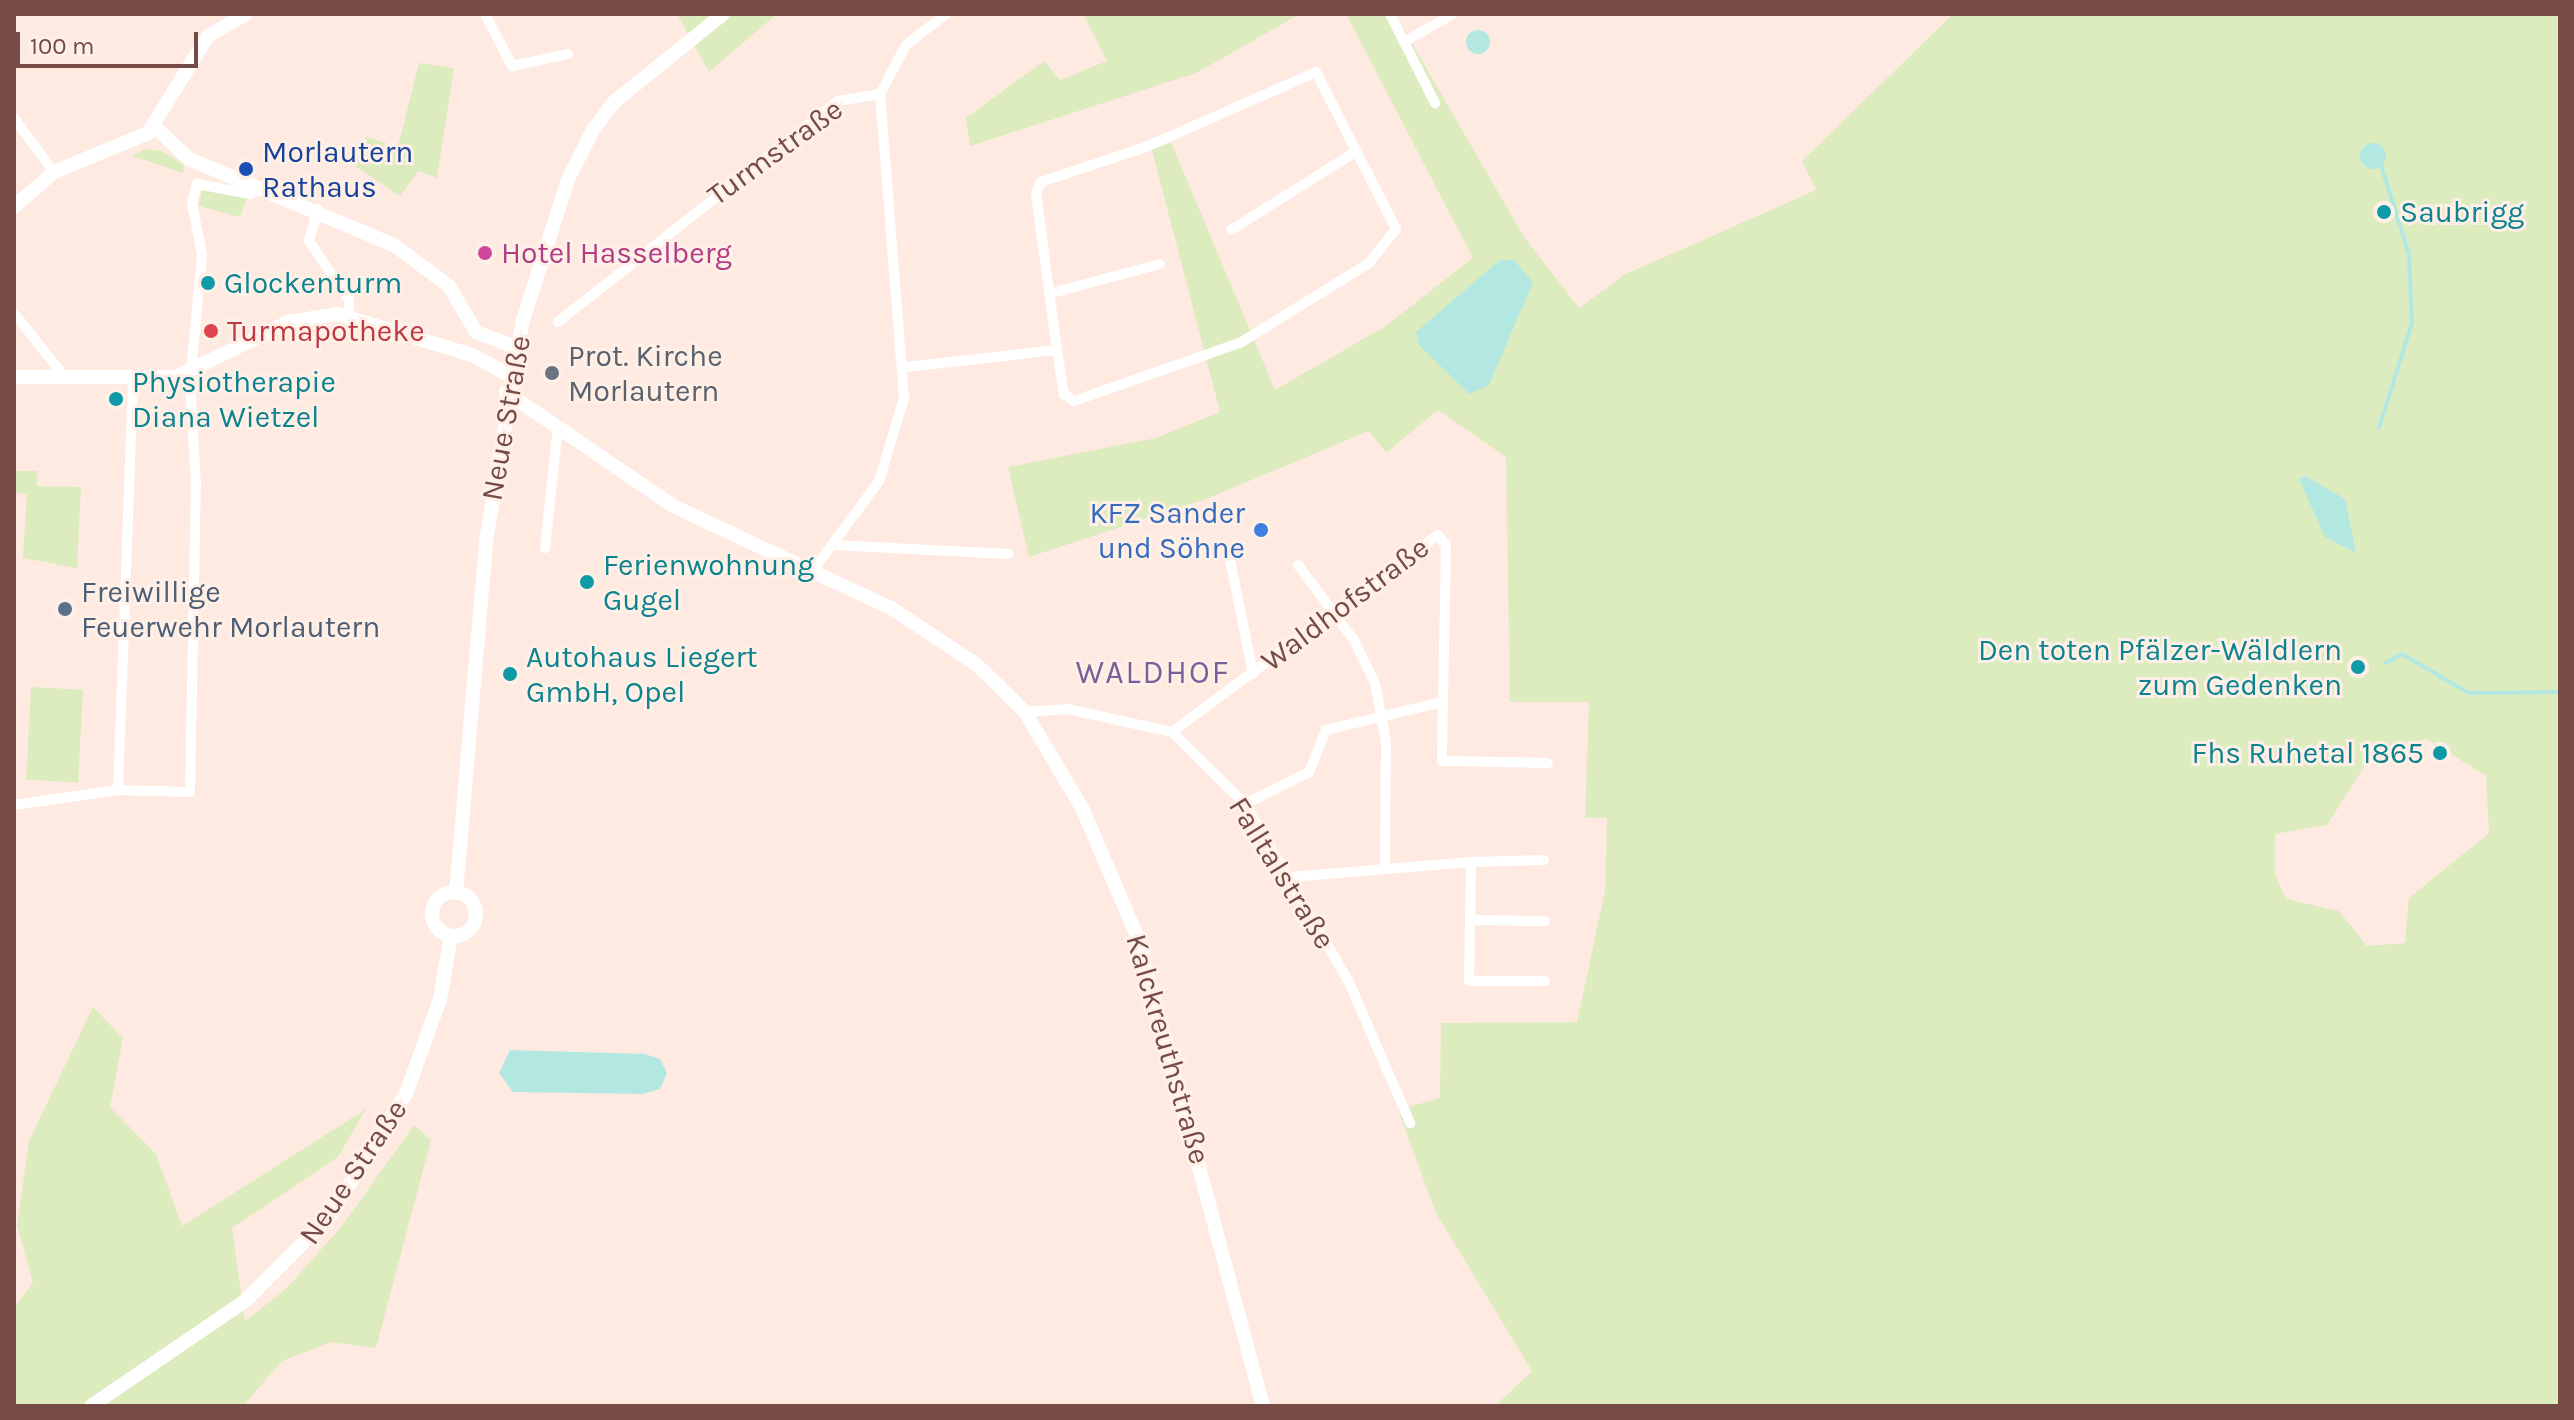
<!DOCTYPE html>
<html>
<head>
<meta charset="utf-8">
<style>
	body { margin:0 }
	#map { position:relative; width:2574px; height:1420px; overflow:hidden; background:#feeae0; font-family:Karla,sans-serif }
	div>[style] { position:absolute }
	.green>* { inset:0; background:#dcecbe; transform-origin:0 0 }
	.water>* { inset:0; background:#b3e8e2 }
	.round { border-radius:50% }
	.stream>* { height:4px; margin:-2px; padding:0 2px; transform-origin:2px; border-radius:2px; background:#b3e8e2 }
	.street>* { height:10px; margin:-5px; padding:0 5px; transform-origin:5px; border-radius:5px; background:#fff }
	.secondary>* { height:14px; margin:-7px; padding:0 7px; transform-origin:7px; border-radius:7px; background:#fff }
	.secondary>.ring { margin:-7px; padding:0; box-sizing:content-box; background:none; border:14px solid #fff; border-radius:50% }
	.dots>* { width:22px; height:22px; translate:-50% -50%; box-sizing:border-box; border:4px solid #fff0e7; border-radius:50% }
	span { translate:-50% -50%; white-space:nowrap; text-align:center; line-height:1.15; -webkit-text-stroke:6px #fff0e7; paint-order:stroke }
	.transit-label { font-size:30px; color:#164399 }
	.left { translate:0 -50%; text-align:left }
	.street-label { font-size:30px; color:#764a45 }
	.culture-label { font-size:30px; color:#0d838f }
	.right { translate:-100% -50%; text-align:right }
	.hotel-label { font-size:30px; color:#b23c85 }
	.health-label { font-size:30px; color:#be3a42 }
	.worship-label { font-size:30px; color:#5b616d }
	.shop-label { font-size:30px; color:#366cbe }
	.service-label { font-size:30px; color:#4e5e75 }
	.neighbourhood-label { font-size:32px; color:#78609a; letter-spacing:2px }
	.frame { position:absolute; inset:0; border:16px solid #764a45; pointer-events:none }
	.scale { position:absolute; left:16px; top:32px; width:182px; height:36px; box-sizing:border-box; border:4px solid #764a45; border-top:0; padding-left:10px; font-size:24px; line-height:28px; white-space:nowrap; color:#764a45; -webkit-text-stroke:6px #fff0e7; paint-order:stroke }
</style>
</head>
<body>
<div id="map">
	<div class="green">
		<i style="clip-path:polygon(677px 14px,777px 14px,709px 72px)"></i>
		<i style="clip-path:polygon(1083px 14px,1300px 14px,1196px 73px,970px 146px,966px 118px,1044px 61px,1060px 80px,1107px 61px)"></i>
		<i style="clip-path:polygon(evenodd,1346px 14px,1395px 14px,1524px 237px,1579px 308px,1624px 275px,1816px 190px,1802px 161px,1953px 14px,2560px 14px,2560px 1406px,1495px 1406px,1532px 1371px,1436px 1213px,1398px 1110px,1440px 1098px,1441px 1023px,1577px 1022px,1605px 891px,1607px 818px,1585px 818px,1589px 702px,1510px 702px,1506px 457px,1438px 410px,1386px 453px,1369px 431px,1206px 499px,1029px 557px,1008px 467px,1156px 438px,1220px 412px,1152px 150px,1171px 142px,1275px 390px,1384px 327px,1473px 258px,1346px 14px,2427px 739px,2486px 776px,2489px 833px,2409px 898px,2405px 943px,2367px 946px,2339px 911px,2286px 899px,2275px 875px,2275px 834px,2327px 825px,2375px 750px,2427px 739px)"></i>
		<i style="clip-path:polygon(419px 63px,454px 68px,437px 178px,418px 171px,400px 196px,354px 165px,366px 137px,398px 147px)"></i>
		<i style="clip-path:polygon(144px 149px,162px 151px,184px 165px,183px 173px,133px 156px)"></i>
		<i style="clip-path:polygon(202px 190px,247px 198px,240px 217px,199px 206px)"></i>
		<i style="clip-path:polygon(14px 471px,37px 471px,37px 486px,81px 487px,77px 568px,23px 558px,27px 494px,14px 493px)"></i>
		<i style="left:31px;top:687px;width:52px;height:93px;rotate:3deg"></i>
		<i style="clip-path:polygon(93px 1007px,123px 1038px,110px 1107px,156px 1154px,182px 1226px,366px 1109px,338px 1157px,232px 1228px,245px 1321px,286px 1289px,342px 1226px,414px 1125px,431px 1140px,376px 1348px,331px 1342px,282px 1361px,243px 1406px,14px 1406px,14px 1308px,33px 1283px,17px 1225px,29px 1141px)"></i>
	</div>
	<div class="water">
		<i class="round" style="left:1466px;top:30px;width:24px;height:24px"></i>
		<i class="round" style="left:2360px;top:143px;width:26px;height:26px"></i>
		<i style="clip-path:polygon(1500px 260px,1514px 260px,1533px 282px,1489px 385px,1469px 394px,1419px 345px,1416px 332px)"></i>
		<i style="clip-path:polygon(2305px 476px,2345px 499px,2356px 553px,2325px 537px,2299px 479px)"></i>
		<i style="clip-path:polygon(510px 1050px,645px 1054px,660px 1059px,667px 1073px,660px 1089px,643px 1094px,513px 1092px,499px 1073px)"></i>
	</div>
	<div class="stream">
		<i style="left:2379px;top:428px;width:110px;rotate:-72.6deg"></i>
		<i style="left:2412px;top:323px;width:69px;rotate:-92.5deg"></i>
		<i style="left:2409px;top:254px;width:93px;rotate:-107.5deg"></i>
		<i style="left:2385px;top:663px;width:19px;rotate:-28deg"></i>
		<i style="left:2402px;top:654px;width:78px;rotate:30.2deg"></i>
		<i style="left:2469px;top:693px;width:91px;rotate:-0.6deg"></i>
	</div>
	<div class="street">
		<i style="left:485px;top:14px;width:59px;rotate:62.6deg"></i>
		<i style="left:512px;top:66px;width:57px;rotate:-12.1deg"></i>
		<i style="left:1390px;top:14px;width:100px;rotate:63.2deg"></i>
		<i style="left:1404px;top:42px;width:56px;rotate:-29.7deg"></i>
		<i style="left:14px;top:118px;width:67px;rotate:53.5deg"></i>
		<i style="left:318px;top:209px;width:33px;rotate:106deg"></i>
		<i style="left:309px;top:241px;width:71px;rotate:55.9deg"></i>
		<i style="left:349px;top:300px;width:16px;rotate:90deg"></i>
		<i style="left:1231px;top:230px;width:149px;rotate:-32.1deg"></i>
		<i style="left:1052px;top:293px;width:112px;rotate:-15deg"></i>
		<i style="left:14px;top:313px;width:80px;rotate:51.6deg"></i>
		<i style="left:558px;top:322px;width:357px;rotate:-38.3deg"></i>
		<i style="left:838px;top:101px;width:43px;rotate:-9.5deg"></i>
		<i style="left:880px;top:94px;width:55px;rotate:-62deg"></i>
		<i style="left:906px;top:45px;width:51px;rotate:-37.8deg"></i>
		<i style="left:907px;top:367px;width:151px;rotate:-6.5deg"></i>
		<i style="left:1057px;top:350px;width:45px;rotate:81deg"></i>
		<i style="left:1064px;top:394px;width:12px;rotate:35deg"></i>
		<i style="left:1074px;top:401px;width:176px;rotate:-19.3deg"></i>
		<i style="left:1240px;top:343px;width:152px;rotate:-31.8deg"></i>
		<i style="left:1369px;top:263px;width:43px;rotate:-51.5deg"></i>
		<i style="left:1396px;top:229px;width:176px;rotate:-117deg"></i>
		<i style="left:1316px;top:72px;width:186px;rotate:156.2deg"></i>
		<i style="left:1146px;top:147px;width:111px;rotate:161.6deg"></i>
		<i style="left:1041px;top:182px;width:12px;rotate:114deg"></i>
		<i style="left:1036px;top:193px;width:158px;rotate:82.4deg"></i>
		<i style="left:833px;top:545px;width:176px;rotate:2.9deg"></i>
		<i style="left:545px;top:548px;width:123px;rotate:-83.9deg"></i>
		<i style="left:1229px;top:555px;width:121px;rotate:78.6deg"></i>
		<i style="left:1298px;top:565px;width:94px;rotate:53.3deg"></i>
		<i style="left:1354px;top:640px;width:48px;rotate:64deg"></i>
		<i style="left:1375px;top:683px;width:60px;rotate:79.4deg"></i>
		<i style="left:1386px;top:742px;width:124px;rotate:90.5deg"></i>
		<i style="left:814px;top:569px;width:109px;rotate:-53.5deg"></i>
		<i style="left:879px;top:481px;width:87px;rotate:-73.2deg"></i>
		<i style="left:904px;top:398px;width:305px;rotate:-94.5deg"></i>
		<i style="left:1025px;top:712px;width:42px;rotate:-4.1deg"></i>
		<i style="left:1067px;top:709px;width:107px;rotate:12.4deg"></i>
		<i style="left:1172px;top:732px;width:103px;rotate:44.6deg"></i>
		<i style="left:1245px;top:804px;width:206px;rotate:59.7deg"></i>
		<i style="left:1349px;top:982px;width:154px;rotate:66.6deg"></i>
		<i style="left:1172px;top:732px;width:331px;rotate:-36.5deg"></i>
		<i style="left:1438px;top:535px;width:13px;rotate:51deg"></i>
		<i style="left:1446px;top:545px;width:216px;rotate:91.1deg"></i>
		<i style="left:1442px;top:761px;width:106px;rotate:1.1deg"></i>
		<i style="left:118px;top:790px;width:411px;rotate:-87.9deg"></i>
		<i style="left:1245px;top:804px;width:72px;rotate:-26.6deg"></i>
		<i style="left:1309px;top:772px;width:45px;rotate:-68deg"></i>
		<i style="left:1326px;top:730px;width:119px;rotate:-13.6deg"></i>
		<i style="left:14px;top:805px;width:105px;rotate:-8.2deg"></i>
		<i style="left:118px;top:790px;width:72px;rotate:1.6deg"></i>
		<i style="left:190px;top:792px;width:307px;rotate:-88.9deg"></i>
		<i style="left:196px;top:485px;width:103px;rotate:-93.3deg"></i>
		<i style="left:190px;top:382px;width:129px;rotate:-84.6deg"></i>
		<i style="left:202px;top:254px;width:52px;rotate:-101.1deg"></i>
		<i style="left:192px;top:203px;width:20px;rotate:-75deg"></i>
		<i style="left:197px;top:184px;width:55px;rotate:10.5deg"></i>
		<i style="left:251px;top:194px;width:14px;rotate:-36deg"></i>
		<i style="left:1290px;top:877px;width:182px;rotate:-4.7deg"></i>
		<i style="left:1470px;top:920px;width:58px;rotate:-89deg"></i>
		<i style="left:1471px;top:862px;width:73px;rotate:-1.6deg"></i>
		<i style="left:1545px;top:981px;width:76px;rotate:180deg"></i>
		<i style="left:1469px;top:981px;width:61px;rotate:-89.1deg"></i>
		<i style="left:1470px;top:920px;width:75px;rotate:0.8deg"></i>
	</div>
	<div class="secondary">
		<i style="left:154px;top:126px;width:48px;rotate:43.3deg"></i>
		<i style="left:189px;top:159px;width:222px;rotate:22.8deg"></i>
		<i style="left:394px;top:245px;width:69px;rotate:36.7deg"></i>
		<i style="left:449px;top:286px;width:53px;rotate:59.6deg"></i>
		<i style="left:476px;top:332px;width:42px;rotate:21deg"></i>
		<i style="left:14px;top:207px;width:53px;rotate:-41.2deg"></i>
		<i style="left:54px;top:172px;width:102px;rotate:-22.5deg"></i>
		<i style="left:148px;top:133px;width:114px;rotate:-58.3deg"></i>
		<i style="left:208px;top:36px;width:44px;rotate:-30.1deg"></i>
		<i style="left:14px;top:377px;width:162px"></i>
		<i style="left:176px;top:377px;width:126px;rotate:-26deg"></i>
		<i style="left:289px;top:322px;width:49px;rotate:-9.5deg"></i>
		<i style="left:337px;top:314px;width:141px;rotate:16.9deg"></i>
		<i style="left:472px;top:355px;width:42px;rotate:28.4deg"></i>
		<i style="left:506px;top:392px;width:202px;rotate:34.3deg"></i>
		<i style="left:673px;top:506px;width:241px;rotate:25.1deg"></i>
		<i style="left:891px;top:608px;width:102px;rotate:33.4deg"></i>
		<i style="left:976px;top:664px;width:69px;rotate:44.4deg"></i>
		<i style="left:1025px;top:712px;width:112px;rotate:59.3deg"></i>
		<i style="left:1082px;top:808px;width:139px;rotate:66.7deg"></i>
		<i style="left:1137px;top:936px;width:487px;rotate:75deg"></i>
		<i class="ring" style="left:432px;top:892px;width:30px;height:30px"></i>
		<i style="left:456px;top:893px;width:353px;rotate:-85.1deg"></i>
		<i style="left:486px;top:541px;width:224px;rotate:-80.5deg"></i>
		<i style="left:523px;top:320px;width:150px;rotate:-72.2deg"></i>
		<i style="left:569px;top:177px;width:53px;rotate:-62.9deg"></i>
		<i style="left:593px;top:130px;width:35px;rotate:-53deg"></i>
		<i style="left:614px;top:102px;width:140px;rotate:-38.9deg"></i>
		<i style="left:91px;top:1406px;width:186px;rotate:-34.3deg"></i>
		<i style="left:245px;top:1301px;width:119px;rotate:-45deg"></i>
		<i style="left:329px;top:1217px;width:145px;rotate:-58deg"></i>
		<i style="left:406px;top:1094px;width:101px;rotate:-70.3deg"></i>
		<i style="left:440px;top:999px;width:64px;rotate:-80.1deg"></i>
	</div>
	<div class="dots">
		<i style="left:246px;top:169px;background:#1a4fb4"></i>
		<i style="left:2384px;top:212px;background:#0f9aa8"></i>
		<i style="left:485px;top:253px;background:#d1479c"></i>
		<i style="left:208px;top:283px;background:#0f9aa8"></i>
		<i style="left:211px;top:331px;background:#e0444e"></i>
		<i style="left:552px;top:373px;background:#6b7280"></i>
		<i style="left:116px;top:399px;background:#0f9aa8"></i>
		<i style="left:1261px;top:530px;background:#3f7fe0"></i>
		<i style="left:587px;top:582px;background:#0f9aa8"></i>
		<i style="left:65px;top:609px;background:#5c6f8a"></i>
		<i style="left:2358px;top:667px;background:#0f9aa8"></i>
		<i style="left:510px;top:674px;background:#0f9aa8"></i>
		<i style="left:2440px;top:753px;background:#0f9aa8"></i>
	</div>
	<div class="transit-label">
		<span class="left" style="left:262px;top:169px">Morlautern<br>Rathaus</span>
	</div>
	<div class="street-label">
		<span style="left:775px;top:152px;rotate:-36deg">Turmstraße</span>
		<span style="left:506px;top:418px;rotate:-80deg">Neue Straße</span>
		<span style="left:1345px;top:604px;rotate:-37deg">Waldhofstraße</span>
		<span style="left:1282px;top:873px;rotate:58deg">Falltalstraße</span>
		<span style="left:1168px;top:1049px;rotate:74deg">Kalckreuthstraße</span>
		<span style="left:353px;top:1172px;rotate:-56deg">Neue Straße</span>
	</div>
	<div class="culture-label">
		<span class="left" style="left:2400px;top:212px">Saubrigg</span>
		<span class="left" style="left:224px;top:283px">Glockenturm</span>
		<span class="left" style="left:132px;top:399px">Physiotherapie<br>Diana Wietzel</span>
		<span class="left" style="left:603px;top:582px">Ferienwohnung<br>Gugel</span>
		<span class="right" style="left:2342px;top:667px">Den toten Pfälzer-Wäldlern<br>zum Gedenken</span>
		<span class="left" style="left:526px;top:674px">Autohaus Liegert<br>GmbH, Opel</span>
		<span class="right" style="left:2424px;top:753px">Fhs Ruhetal 1865</span>
	</div>
	<div class="hotel-label">
		<span class="left" style="left:501px;top:253px">Hotel Hasselberg</span>
	</div>
	<div class="health-label">
		<span class="left" style="left:227px;top:331px">Turmapotheke</span>
	</div>
	<div class="worship-label">
		<span class="left" style="left:568px;top:373px">Prot. Kirche<br>Morlautern</span>
	</div>
	<div class="shop-label">
		<span class="right" style="left:1245px;top:530px">KFZ Sander<br>und Söhne</span>
	</div>
	<div class="service-label">
		<span class="left" style="left:81px;top:609px">Freiwillige<br>Feuerwehr Morlautern</span>
	</div>
	<div class="neighbourhood-label">
		<span style="left:1153px;top:673px">WALDHOF</span>
	</div>
	<div class="frame"></div>
	<div class="scale">100 m</div>
</div>
</body>
</html>
